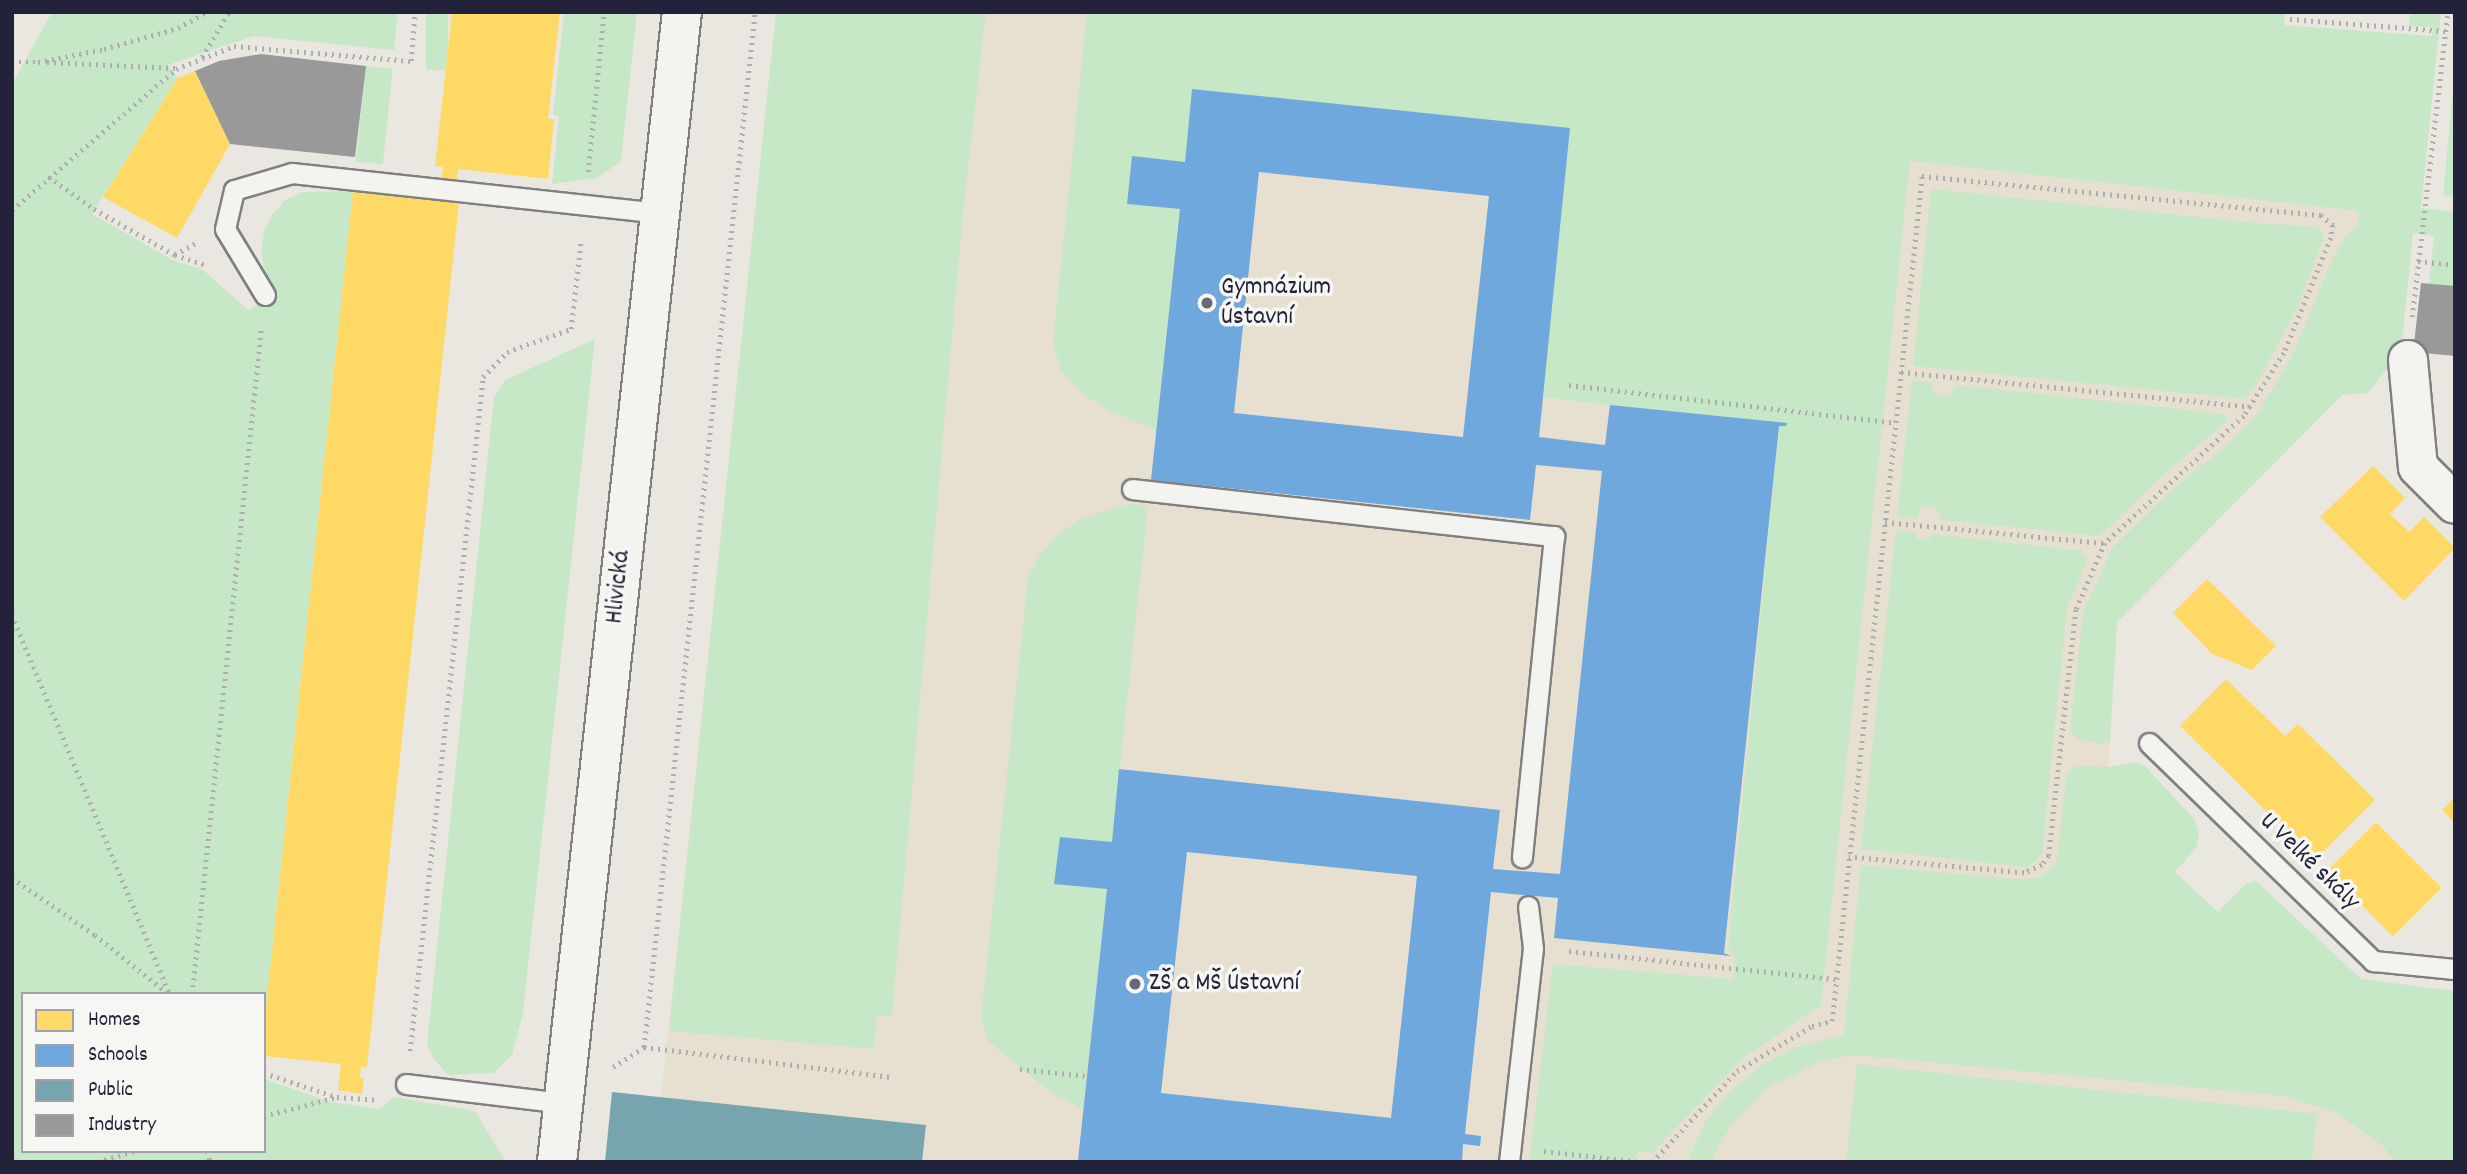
<!DOCTYPE html>
<html>
<head>
<meta charset="utf-8">
<style>
	body { margin:0 }
	#map { position:relative; width:2467px; height:1174px; overflow:hidden; background:#eae7e0; font-family:Dekko,sans-serif }
	div>[style] { position:absolute }
	.built>* { inset:0; background:#e7e0d0 }
	.green>* { inset:0; background:#c7e8c6; transform-origin:0 0 }
	.homes>* { inset:0; background:#ffd966; transform-origin:0 0 }
	.schools>* { inset:0; background:#6fa8dc }
	.public>* { inset:0; background:#76a5af }
	.industry>* { inset:0; background:#999 }
	.path>* { height:4.5px; margin-top:-2.25px; transform-origin:0; background:repeating-linear-gradient(90deg,#aeaeaf 0 2px,transparent 0 7px) }
	.roads { filter:drop-shadow(2px 0 #807f81) drop-shadow(-2px 0 #807f81) drop-shadow(0 2px #807f81) drop-shadow(0 -2px #807f81) }
	.lane>* { height:19px; margin:-9.5px; padding:0 9.5px; transform-origin:9.5px; border-radius:9.5px; background:#f3f3f0 }
	.street>* { height:38px; margin:-19px; padding:0 19px; transform-origin:19px; border-radius:19px; background:#f3f3f0 }
	.dots>* { width:19px; height:19px; translate:-50% -50%; box-sizing:border-box; border:4px solid #f6f6f2; border-radius:50% }
	span { translate:-50% -50%; white-space:nowrap; text-align:center; line-height:1.15; -webkit-text-stroke:7px #f6f6f2; paint-order:stroke }
	.poi-label { font-size:26px; color:#22223b }
	.left { translate:0 -50%; text-align:left }
	.street-label { font-size:26px; color:#22223b }
	.frame { position:absolute; inset:0; border:14px solid #22223b; pointer-events:none }
	.legend { position:absolute; left:21px; top:992px; width:245px; height:161px; box-sizing:border-box; background:#f6f6f2; border:2px solid #a1a1a9; margin:0; padding:9px 12px; list-style:none; font-size:21px; color:#22223b }
	.legend li { display:flex; align-items:center; gap:14px; height:35px }
	.legend b { width:35px; border:2px solid #a1a1a9 }
</style>
</head>
<body>
<div id="map">
	<div class="built">
		<i style="clip-path:polygon(776px 12px,2109px 12px,2375px 55px,2342px 395px,2117px 622px,2103px 865px,2455px 1162px,922px 1162px,661px 1098px)"></i>
	</div>
	<div class="green">
		<i style="clip-path:polygon(52px 12px,398px 12px,394px 50px,253px 36px,168px 65px,178px 78px,92px 214px,173px 260px,203px 270px,248px 310px,277px 292px,264px 268px,261px 252px,264px 232px,272px 215px,285px 200px,303px 192px,353px 191px,264px 1026px,264px 994px,23px 994px,23px 1151px,264px 1151px,264px 1079px,331px 1102px,379px 1109px,395px 1097px,475px 1111px,506px 1162px,12px 1162px,12px 84px)"></i>
		<i style="left:426px;top:12px;width:22px;height:58px"></i>
		<i style="clip-path:polygon(564px 12px,637px 12px,621px 161px,597px 178px,552px 184px,559px 116px,553px 115px)"></i>
		<i style="clip-path:polygon(776px 12px,986px 12px,963px 212px,892px 1017px,877px 1016px,874px 1049px,669px 1031px)"></i>
		<i style="clip-path:polygon(1087px 12px,2285px 12px,2284px 25px,2432px 36px,2433px 27px,2409px 26px,2410px 12px,2441px 12px,2421px 208px,2455px 212px,2455px 287px,2429px 284px,2434px 236px,2413px 233px,2401px 351px,2368px 393px,2342px 395px,2117px 622px,2110px 741px,2103px 744px,2079px 739px,2070px 732px,2083px 612px,2113px 547px,2168px 493px,2226px 446px,2257px 415px,2292px 356px,2333px 258px,2346px 235px,2357px 227px,2359px 211px,1910px 161px,1821px 1005px,1743px 1058px,1653px 1152px,1638px 1151px,1636px 1162px,1529px 1162px,1553px 964px,1733px 979px,1735px 956px,1728px 948px,1779px 426px,1543px 397px,1570px 128px,1192px 89px,1185px 162px,1132px 157px,1127px 203px,1180px 209px,1156px 430px,1108px 410px,1079px 391px,1061px 370px,1053px 343px)"></i>
		<i style="left:366px;top:66px;width:27px;height:96px;rotate:6deg"></i>
		<i style="clip-path:polygon(2454px 80px,2455px 80px,2455px 197px,2443px 195px)"></i>
		<i style="clip-path:polygon(1931px 189px,2255px 223px,2319px 227px,2324px 237px,2298px 306px,2257px 383px,2245px 399px,1913px 366px)"></i>
		<i style="clip-path:polygon(595px 339px,523px 1013px,512px 1055px,494px 1073px,448px 1075px,433px 1058px,427px 1044px,494px 397px,505px 380px)"></i>
		<i style="clip-path:polygon(1912px 381px,1930px 382px,1934px 394px,1950px 396px,1952px 389px,1957px 385px,2217px 413px,2226px 415px,2228px 420px,2157px 480px,2100px 536px,1941px 520px,1936px 507px,1922px 506px,1917px 518px,1897px 516px)"></i>
		<i style="clip-path:polygon(1129px 504px,1148px 506px,1112px 842px,1060px 837px,1054px 883px,1107px 889px,1083px 1109px,1049px 1091px,988px 1041px,981px 1017px,1028px 578px,1039px 556px,1054px 538px,1080px 519px)"></i>
		<i style="clip-path:polygon(1896px 530px,1916px 533px,1916px 538px,1929px 540px,1931px 534px,2082px 551px,2088px 559px,2067px 608px,2042px 854px,2031px 865px,2025px 867px,1861px 849px)"></i>
		<i style="clip-path:polygon(2136px 762px,2145px 766px,2195px 820px,2199px 833px,2196px 848px,2175px 872px,2218px 912px,2246px 884px,2256px 881px,2361px 979px,2455px 991px,2455px 1162px,2396px 1162px,2382px 1145px,2335px 1112px,2284px 1096px,1854px 1055px,1821px 1061px,1768px 1087px,1729px 1128px,1711px 1162px,1687px 1162px,1705px 1122px,1729px 1092px,1762px 1065px,1796px 1047px,1844px 1035px,1861px 865px,2025px 880px,2043px 876px,2056px 864px,2067px 773px,2076px 766px,2109px 767px)"></i>
		<i style="clip-path:polygon(1857px 1064px,2317px 1114px,2312px 1162px,1846px 1162px)"></i>
	</div>
	<div class="homes">
		<i style="clip-path:polygon(452px 12px,560px 12px,548px 119px,554px 119px,548px 179px,458px 169px,454px 202px,459px 203px,367px 1067px,361px 1066px,360px 1077px,364px 1078px,362px 1094px,338px 1090px,341px 1064px,264px 1056px,264px 1026px,353px 191px,439px 200px,443px 167px,435px 166px)"></i>
		<i style="clip-path:polygon(195px 71px,230px 144px,177px 238px,103px 197px,178px 78px)"></i>
		<i style="clip-path:polygon(2373px 466px,2405px 498px,2390px 514px,2409px 532px,2424px 517px,2455px 548px,2404px 601px,2320px 517px)"></i>
		<i style="clip-path:polygon(2207px 579px,2276px 646px,2252px 670px,2212px 654px,2173px 613px)"></i>
		<i style="clip-path:polygon(2226px 679px,2285px 736px,2298px 724px,2375px 800px,2315px 860px,2180px 726px)"></i>
		<i style="clip-path:polygon(2455px 797px,2455px 823px,2442px 810px)"></i>
		<i style="left:2376px;top:822px;width:93px;height:69px;rotate:45deg"></i>
	</div>
	<div class="schools">
		<i style="clip-path:polygon(evenodd,1192px 89px,1570px 128px,1539px 437px,1605px 445px,1610px 405px,1787px 423px,1786px 426px,1779px 426px,1724px 953px,1731px 956px,1554px 938px,1558px 898px,1491px 892px,1465px 1134px,1481px 1136px,1480px 1146px,1463px 1144px,1462px 1162px,1078px 1160px,1107px 889px,1054px 884px,1060px 837px,1112px 842px,1119px 769px,1500px 810px,1493px 869px,1560px 874px,1602px 471px,1536px 465px,1530px 520px,1151px 480px,1180px 209px,1127px 204px,1132px 156px,1185px 162px,1192px 89px,1259px 172px,1489px 196px,1463px 437px,1234px 413px,1259px 172px,1192px 89px,1187px 852px,1417px 876px,1391px 1118px,1161px 1093px,1187px 852px)"></i>
	</div>
	<div class="public">
		<i style="clip-path:polygon(612px 1092px,926px 1125px,922px 1162px,605px 1162px)"></i>
	</div>
	<div class="industry">
		<i style="clip-path:polygon(261px 54px,366px 66px,355px 157px,230px 144px,195px 71px,219px 61px)"></i>
		<i style="clip-path:polygon(2421px 283px,2455px 286px,2455px 356px,2413px 352px)"></i>
	</div>
	<div class="path">
		<i style="left:2290px;top:19px;width:156px;rotate:4.4deg"></i>
		<i style="left:202px;top:57px;width:52px;rotate:-59deg"></i>
		<i style="left:12px;top:62px;width:27px"></i>
		<i style="left:38px;top:62px;width:67px;rotate:-11.1deg"></i>
		<i style="left:104px;top:49px;width:77px;rotate:-15.8deg"></i>
		<i style="left:178px;top:28px;width:33px;rotate:-29deg"></i>
		<i style="left:47px;top:62px;width:128px;rotate:2.7deg"></i>
		<i style="left:588px;top:172px;width:161px;rotate:-84.3deg"></i>
		<i style="left:49px;top:177px;width:55px;rotate:35.4deg"></i>
		<i style="left:94px;top:209px;width:93px;rotate:29.6deg"></i>
		<i style="left:12px;top:210px;width:216px;rotate:-40.7deg"></i>
		<i style="left:176px;top:69px;width:62px;rotate:-21.6deg"></i>
		<i style="left:234px;top:46px;width:178px;rotate:4.8deg"></i>
		<i style="left:411px;top:61px;width:49px;rotate:-85.3deg"></i>
		<i style="left:195px;top:244px;width:23px;rotate:151deg"></i>
		<i style="left:175px;top:255px;width:32px;rotate:18deg"></i>
		<i style="left:2418px;top:261px;width:37px;rotate:6deg"></i>
		<i style="left:2412px;top:317px;width:307px;rotate:-83.3deg"></i>
		<i style="left:1901px;top:372px;width:351px;rotate:5.7deg"></i>
		<i style="left:1569px;top:385px;width:328px;rotate:6.6deg"></i>
		<i style="left:1885px;top:522px;width:221px;rotate:5.5deg"></i>
		<i style="left:12px;top:615px;width:411px;rotate:67.4deg"></i>
		<i style="left:12px;top:878px;width:101px;rotate:34.5deg"></i>
		<i style="left:95px;top:935px;width:95px;rotate:38.6deg"></i>
		<i style="left:1569px;top:951px;width:268px;rotate:6deg"></i>
		<i style="left:192px;top:994px;width:668px;rotate:-84.07deg"></i>
		<i style="left:644px;top:1047px;width:251px;rotate:6.9deg"></i>
		<i style="left:410px;top:1051px;width:678px;rotate:-83.82deg"></i>
		<i style="left:483px;top:377px;width:35px;rotate:-46deg"></i>
		<i style="left:507px;top:352px;width:68px;rotate:-19.8deg"></i>
		<i style="left:571px;top:329px;width:90px;rotate:-83.6deg"></i>
		<i style="left:613px;top:1067px;width:37px;rotate:-33deg"></i>
		<i style="left:644px;top:1047px;width:1041px;rotate:-83.88deg"></i>
		<i style="left:1020px;top:1069px;width:67px;rotate:6deg"></i>
		<i style="left:264px;top:1073px;width:77px;rotate:18.2deg"></i>
		<i style="left:264px;top:1116px;width:75px;rotate:-14.6deg"></i>
		<i style="left:337px;top:1097px;width:39px;rotate:4deg"></i>
		<i style="left:208px;top:1151px;width:11px;rotate:80deg"></i>
		<i style="left:1544px;top:1151px;width:97px;rotate:6.5deg"></i>
		<i style="left:12px;top:1157px;width:6px;rotate:59deg"></i>
		<i style="left:98px;top:1162px;width:39px;rotate:-17deg"></i>
		<i style="left:1652px;top:1162px;width:125px;rotate:-47deg"></i>
		<i style="left:1737px;top:1071px;width:87px;rotate:-31deg"></i>
		<i style="left:1812px;top:1026px;width:21px;rotate:-14deg"></i>
		<i style="left:1832px;top:1021px;width:850px;rotate:-83.92deg"></i>
		<i style="left:1922px;top:176px;width:401px;rotate:5.6deg"></i>
		<i style="left:2321px;top:215px;width:16px;rotate:40deg"></i>
		<i style="left:2333px;top:225px;width:13px;rotate:99deg"></i>
		<i style="left:2331px;top:238px;width:124px;rotate:112.2deg"></i>
		<i style="left:2284px;top:353px;width:75px;rotate:122.4deg"></i>
		<i style="left:2244px;top:416px;width:188px;rotate:137.6deg"></i>
		<i style="left:2105px;top:543px;width:73px;rotate:113.4deg"></i>
		<i style="left:2076px;top:610px;width:247px;rotate:96.3deg"></i>
		<i style="left:2049px;top:856px;width:11px;rotate:128deg"></i>
		<i style="left:2042px;top:865px;width:20px;rotate:156deg"></i>
		<i style="left:2024px;top:873px;width:176px;rotate:-174.8deg"></i>
	</div>
	<div class="roads">
		<div class="lane">
			<i style="left:265px;top:295px;width:77px;rotate:-121.2deg"></i>
			<i style="left:225px;top:229px;width:40px;rotate:-77deg"></i>
			<i style="left:234px;top:190px;width:60px;rotate:-16.3deg"></i>
			<i style="left:292px;top:173px;width:369px;rotate:6.2deg"></i>
			<i style="left:1132px;top:489px;width:425px;rotate:6.4deg"></i>
			<i style="left:1554px;top:536px;width:323px;rotate:95.7deg"></i>
			<i style="left:2149px;top:743px;width:313px;rotate:44.2deg"></i>
			<i style="left:2373px;top:961px;width:82px;rotate:5.6deg"></i>
			<i style="left:406px;top:1084px;width:158px;rotate:6.9deg"></i>
			<i style="left:1509px;top:1162px;width:215px;rotate:-83.6deg"></i>
			<i style="left:1533px;top:948px;width:42px;rotate:-96.8deg"></i>
		</div>
		<div class="street">
			<i style="left:2408px;top:360px;width:107px;rotate:84.7deg"></i>
			<i style="left:2418px;top:467px;width:52px;rotate:45deg"></i>
			<i style="left:557px;top:1162px;width:1157px;rotate:-83.8deg"></i>
		</div>
	</div>
	<div class="dots">
		<i style="left:1207px;top:303px;background:#686775"></i>
		<i style="left:1135px;top:984px;background:#686775"></i>
	</div>
	<div class="poi-label">
		<span class="left" style="left:1221px;top:303px">Gymnázium<br>Ústavní</span>
		<span class="left" style="left:1149px;top:984px">ZŠ a MŠ Ústavní</span>
	</div>
	<div class="street-label">
		<span style="left:619px;top:587px;rotate:-84deg">Hlivická</span>
		<span style="left:2309px;top:862px;rotate:44deg">U Velké skály</span>
	</div>
	<div class="frame"></div>
	<ul class="legend">
	<li><b style="height:19px;background:#ffd966"></b>Homes</li>
	<li><b style="height:19px;background:#6fa8dc"></b>Schools</li>
	<li><b style="height:19px;background:#76a5af"></b>Public</li>
	<li><b style="height:19px;background:#999"></b>Industry</li>
	</ul>
</div>
</body>
</html>
